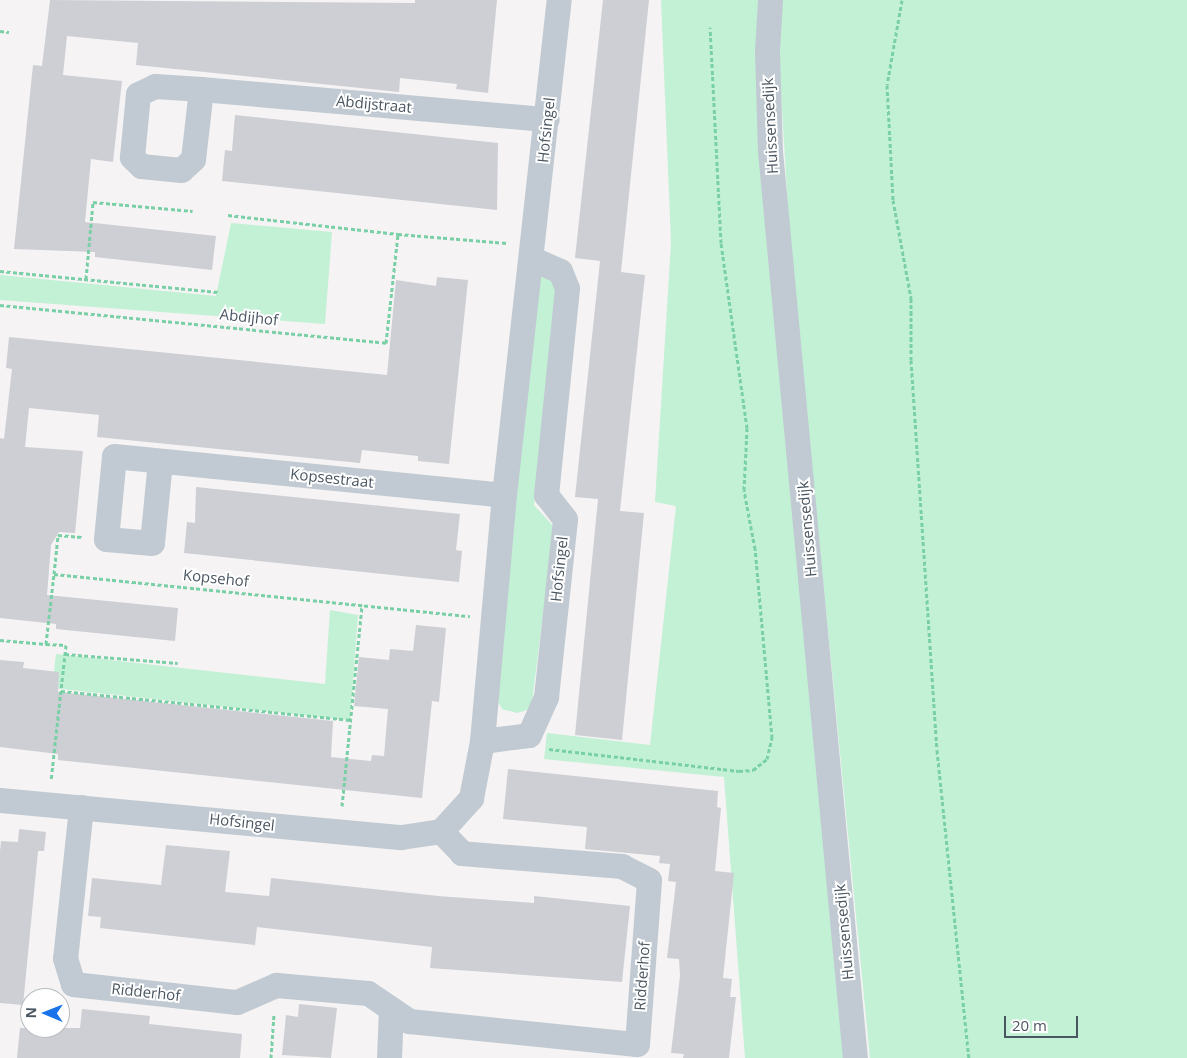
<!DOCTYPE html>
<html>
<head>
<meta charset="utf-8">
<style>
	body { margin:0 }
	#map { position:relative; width:1187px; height:1058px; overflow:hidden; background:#f5f3f3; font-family:"Open Sans",sans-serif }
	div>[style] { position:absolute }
	.green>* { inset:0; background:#c3f1d5 }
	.building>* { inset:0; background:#cdcfd5 }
	.path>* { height:3px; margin-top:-1.5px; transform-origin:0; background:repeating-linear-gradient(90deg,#7ad0a6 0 4px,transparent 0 6.5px) }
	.street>* { height:25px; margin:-12.5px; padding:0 12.5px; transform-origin:12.5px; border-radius:12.5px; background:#c1cad2 }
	span { translate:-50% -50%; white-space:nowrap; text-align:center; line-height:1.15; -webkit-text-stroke:4px #fff; paint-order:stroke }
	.street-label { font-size:15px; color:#4a5661 }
	.north { position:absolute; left:20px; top:988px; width:50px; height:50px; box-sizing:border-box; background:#fff; border:1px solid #b7bbc0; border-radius:50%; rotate:271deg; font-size:14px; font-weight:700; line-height:20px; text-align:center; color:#4a5661 }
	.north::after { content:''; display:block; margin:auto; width:18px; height:22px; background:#1a73e8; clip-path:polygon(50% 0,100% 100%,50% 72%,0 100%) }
	.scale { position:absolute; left:1004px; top:1016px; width:74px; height:22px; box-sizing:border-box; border:2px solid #4a5661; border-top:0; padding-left:6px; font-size:15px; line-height:18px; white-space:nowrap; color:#4a5661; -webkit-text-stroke:4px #fff; paint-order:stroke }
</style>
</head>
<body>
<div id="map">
	<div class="green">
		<i style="clip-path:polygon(661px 0,763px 0,849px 1058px,745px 1058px,724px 777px,544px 759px,547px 733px,650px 745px,676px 506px,655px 502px,671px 242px)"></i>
		<i style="clip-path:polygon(781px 0,1187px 0,1187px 1058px,870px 1058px,790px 244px,778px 42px)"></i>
		<i style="clip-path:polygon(231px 223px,332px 232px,325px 324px,0 300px,0 275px,216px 296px)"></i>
		<i style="clip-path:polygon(532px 274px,557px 280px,534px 505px,554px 527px,532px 702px,527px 710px,517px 713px,502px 709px,494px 694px)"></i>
		<i style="clip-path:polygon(330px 610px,358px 615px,350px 720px,52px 688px,56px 654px,325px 684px)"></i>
	</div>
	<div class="building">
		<i style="clip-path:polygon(50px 0,415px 3px,415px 0,497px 0,488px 93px,456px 89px,457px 84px,400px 78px,399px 92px,136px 65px,138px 43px,67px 36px,63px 75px,122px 81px,113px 162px,91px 159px,85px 222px,216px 236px,212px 270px,95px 257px,95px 252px,14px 249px,33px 65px,42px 66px)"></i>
		<i style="clip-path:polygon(603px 0,649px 0,621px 272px,645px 275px,620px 511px,644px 513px,622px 740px,575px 735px,598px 499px,575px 497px,600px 261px,575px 258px)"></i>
		<i style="clip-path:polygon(235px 115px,498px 143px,497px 210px,222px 181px,225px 150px,232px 151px)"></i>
		<i style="clip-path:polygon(437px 277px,468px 280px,449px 464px,418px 461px,418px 456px,362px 450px,360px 463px,97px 437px,99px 415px,29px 408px,25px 447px,83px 451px,75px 533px,59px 532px,51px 545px,47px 595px,178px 608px,175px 641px,56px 629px,56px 624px,0 618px,0 438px,4px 439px,12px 369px,6px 368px,9px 337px,387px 375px,396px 280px,436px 286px)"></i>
		<i style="clip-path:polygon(196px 487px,460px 514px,456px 550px,462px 551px,459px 582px,184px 553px,187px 522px,195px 523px)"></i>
		<i style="clip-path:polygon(416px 625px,446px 628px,439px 702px,432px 701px,422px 798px,58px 760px,58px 754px,0 747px,0 660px,24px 662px,23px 668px,59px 672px,58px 692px,333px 721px,331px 757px,371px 761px,372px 755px,384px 756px,388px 709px,354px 706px,359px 657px,389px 660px,390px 649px,413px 651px)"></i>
		<i style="clip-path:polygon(508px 769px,718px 791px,717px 807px,721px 808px,715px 871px,734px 873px,723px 978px,732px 979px,730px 997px,736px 997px,729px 1058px,683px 1058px,684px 1054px,671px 1053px,680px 976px,679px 959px,667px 958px,676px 882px,668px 881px,670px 864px,659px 863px,660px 856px,585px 849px,587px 827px,503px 819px)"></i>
		<i style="clip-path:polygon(19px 829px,46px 832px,44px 851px,38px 851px,23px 1005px,0 1003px,0 851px,1px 841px,18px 842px)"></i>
		<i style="clip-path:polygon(166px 845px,230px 851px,225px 892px,269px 896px,271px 878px,438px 896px,534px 903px,534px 896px,630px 906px,622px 982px,430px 968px,432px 947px,257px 927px,255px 945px,100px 928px,101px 917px,88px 916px,92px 878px,161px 885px)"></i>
		<i style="clip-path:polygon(299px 1004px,337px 1008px,331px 1058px,282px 1055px,286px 1015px,298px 1017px)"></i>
		<i style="clip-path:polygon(82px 1009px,150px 1016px,149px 1024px,242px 1034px,240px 1058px,17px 1058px,20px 1028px,80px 1028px)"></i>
	</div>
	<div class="path">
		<i style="left:902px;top:0;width:86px;rotate:100deg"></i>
		<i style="left:887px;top:85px;width:115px;rotate:87deg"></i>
		<i style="left:893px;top:200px;width:100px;rotate:79.6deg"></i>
		<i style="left:911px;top:298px;width:62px;rotate:90deg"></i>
		<i style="left:911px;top:360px;width:391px;rotate:86.2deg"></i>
		<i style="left:937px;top:750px;width:310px;rotate:84.1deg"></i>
		<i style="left:0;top:31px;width:9px;rotate:6deg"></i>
		<i style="left:228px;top:215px;width:171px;rotate:6.4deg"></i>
		<i style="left:0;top:271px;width:219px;rotate:5.5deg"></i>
		<i style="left:86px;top:279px;width:77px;rotate:-84.8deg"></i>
		<i style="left:93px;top:202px;width:100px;rotate:5.1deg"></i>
		<i style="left:0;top:305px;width:388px;rotate:5.6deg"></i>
		<i style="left:386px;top:343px;width:110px;rotate:-83.7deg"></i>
		<i style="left:398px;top:234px;width:109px;rotate:4.7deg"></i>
		<i style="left:54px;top:574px;width:39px;rotate:-84deg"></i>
		<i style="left:58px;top:535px;width:24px;rotate:5deg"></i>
		<i style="left:0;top:640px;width:46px;rotate:5deg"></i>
		<i style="left:46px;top:644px;width:70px;rotate:-83.5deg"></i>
		<i style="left:54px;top:574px;width:418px;rotate:5.8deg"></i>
		<i style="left:46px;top:644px;width:20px;rotate:3deg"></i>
		<i style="left:66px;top:645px;width:136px;rotate:96.3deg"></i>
		<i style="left:65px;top:654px;width:113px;rotate:4.6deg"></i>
		<i style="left:61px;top:691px;width:291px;rotate:5.7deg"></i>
		<i style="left:549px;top:749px;width:191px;rotate:6.6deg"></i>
		<i style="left:739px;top:771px;width:14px;rotate:-4deg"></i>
		<i style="left:753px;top:770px;width:18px;rotate:-38deg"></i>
		<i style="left:767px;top:759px;width:22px;rotate:-77deg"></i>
		<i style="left:772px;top:738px;width:190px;rotate:-95.1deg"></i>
		<i style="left:755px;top:549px;width:60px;rotate:-100.6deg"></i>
		<i style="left:744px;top:490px;width:62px;rotate:-87.2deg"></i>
		<i style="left:747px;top:428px;width:187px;rotate:-98deg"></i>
		<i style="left:721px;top:243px;width:216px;rotate:-92.9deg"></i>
		<i style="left:342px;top:806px;width:202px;rotate:-84.3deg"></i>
		<i style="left:271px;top:1058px;width:44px;rotate:-86.1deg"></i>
	</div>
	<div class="street">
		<i style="left:770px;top:0;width:51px;rotate:93.4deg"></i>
		<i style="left:767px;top:51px;width:100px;rotate:88.3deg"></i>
		<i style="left:770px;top:151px;width:911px;rotate:84.65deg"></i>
		<i style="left:155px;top:86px;width:46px;rotate:3.7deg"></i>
		<i style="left:201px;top:89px;width:70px;rotate:96.5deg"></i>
		<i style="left:193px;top:159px;width:16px;rotate:137deg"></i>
		<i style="left:181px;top:170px;width:40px;rotate:-174.3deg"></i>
		<i style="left:141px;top:166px;width:13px;rotate:-135deg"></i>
		<i style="left:132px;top:157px;width:63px;rotate:-84.6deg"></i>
		<i style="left:138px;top:94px;width:19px;rotate:-25deg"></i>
		<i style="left:201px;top:89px;width:347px;rotate:5deg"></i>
		<i style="left:160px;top:461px;width:82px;rotate:95.6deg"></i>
		<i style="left:152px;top:543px;width:46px;rotate:-175deg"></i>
		<i style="left:106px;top:539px;width:83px;rotate:-84.5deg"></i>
		<i style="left:114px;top:456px;width:392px;rotate:5.7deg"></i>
		<i style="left:482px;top:741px;width:47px;rotate:-7.3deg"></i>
		<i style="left:529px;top:735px;width:42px;rotate:-65.9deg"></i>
		<i style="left:546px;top:697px;width:179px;rotate:-83.9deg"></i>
		<i style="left:565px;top:519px;width:31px;rotate:-128deg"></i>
		<i style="left:546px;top:495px;width:208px;rotate:-84.2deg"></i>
		<i style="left:567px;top:288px;width:18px;rotate:-112deg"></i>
		<i style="left:560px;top:271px;width:30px;rotate:-156deg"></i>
		<i style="left:0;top:800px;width:403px;rotate:5.3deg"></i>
		<i style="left:401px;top:837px;width:40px;rotate:-8.5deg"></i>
		<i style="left:441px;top:831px;width:45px;rotate:-47.7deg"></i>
		<i style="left:471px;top:798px;width:58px;rotate:-79.1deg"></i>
		<i style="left:482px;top:741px;width:247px;rotate:-84.9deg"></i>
		<i style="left:504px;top:495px;width:498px;rotate:-83.7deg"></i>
		<i style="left:81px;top:807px;width:152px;rotate:96deg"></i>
		<i style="left:65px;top:958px;width:27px;rotate:73deg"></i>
		<i style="left:73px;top:984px;width:165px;rotate:6.3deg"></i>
		<i style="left:237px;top:1002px;width:43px;rotate:-23.6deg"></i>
		<i style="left:276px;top:985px;width:92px;rotate:5deg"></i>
		<i style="left:368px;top:993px;width:50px;rotate:34.3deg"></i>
		<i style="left:409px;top:1021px;width:229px;rotate:5.8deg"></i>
		<i style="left:637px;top:1044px;width:164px;rotate:-85.8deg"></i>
		<i style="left:649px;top:880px;width:30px;rotate:-153deg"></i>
		<i style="left:622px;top:866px;width:161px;rotate:-175.4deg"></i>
		<i style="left:462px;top:853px;width:30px;rotate:-134deg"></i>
		<i style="left:389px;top:1058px;width:49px;rotate:-87.7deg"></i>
	</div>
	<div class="street-label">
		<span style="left:374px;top:104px;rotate:5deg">Abdijstraat</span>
		<span style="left:770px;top:126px;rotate:-93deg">Huissensedijk</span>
		<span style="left:546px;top:130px;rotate:-84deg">Hofsingel</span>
		<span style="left:249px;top:317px;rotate:6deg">Abdijhof</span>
		<span style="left:332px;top:478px;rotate:6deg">Kopsestraat</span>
		<span style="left:807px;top:529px;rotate:-95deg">Huissensedijk</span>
		<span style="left:559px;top:569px;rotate:-84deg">Hofsingel</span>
		<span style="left:216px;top:578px;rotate:6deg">Kopsehof</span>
		<span style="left:242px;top:822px;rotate:6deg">Hofsingel</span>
		<span style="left:844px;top:932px;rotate:-95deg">Huissensedijk</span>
		<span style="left:642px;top:976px;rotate:-86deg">Ridderhof</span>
		<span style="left:146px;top:992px;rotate:6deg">Ridderhof</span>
	</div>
	<div class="north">N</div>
	<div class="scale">20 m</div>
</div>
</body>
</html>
